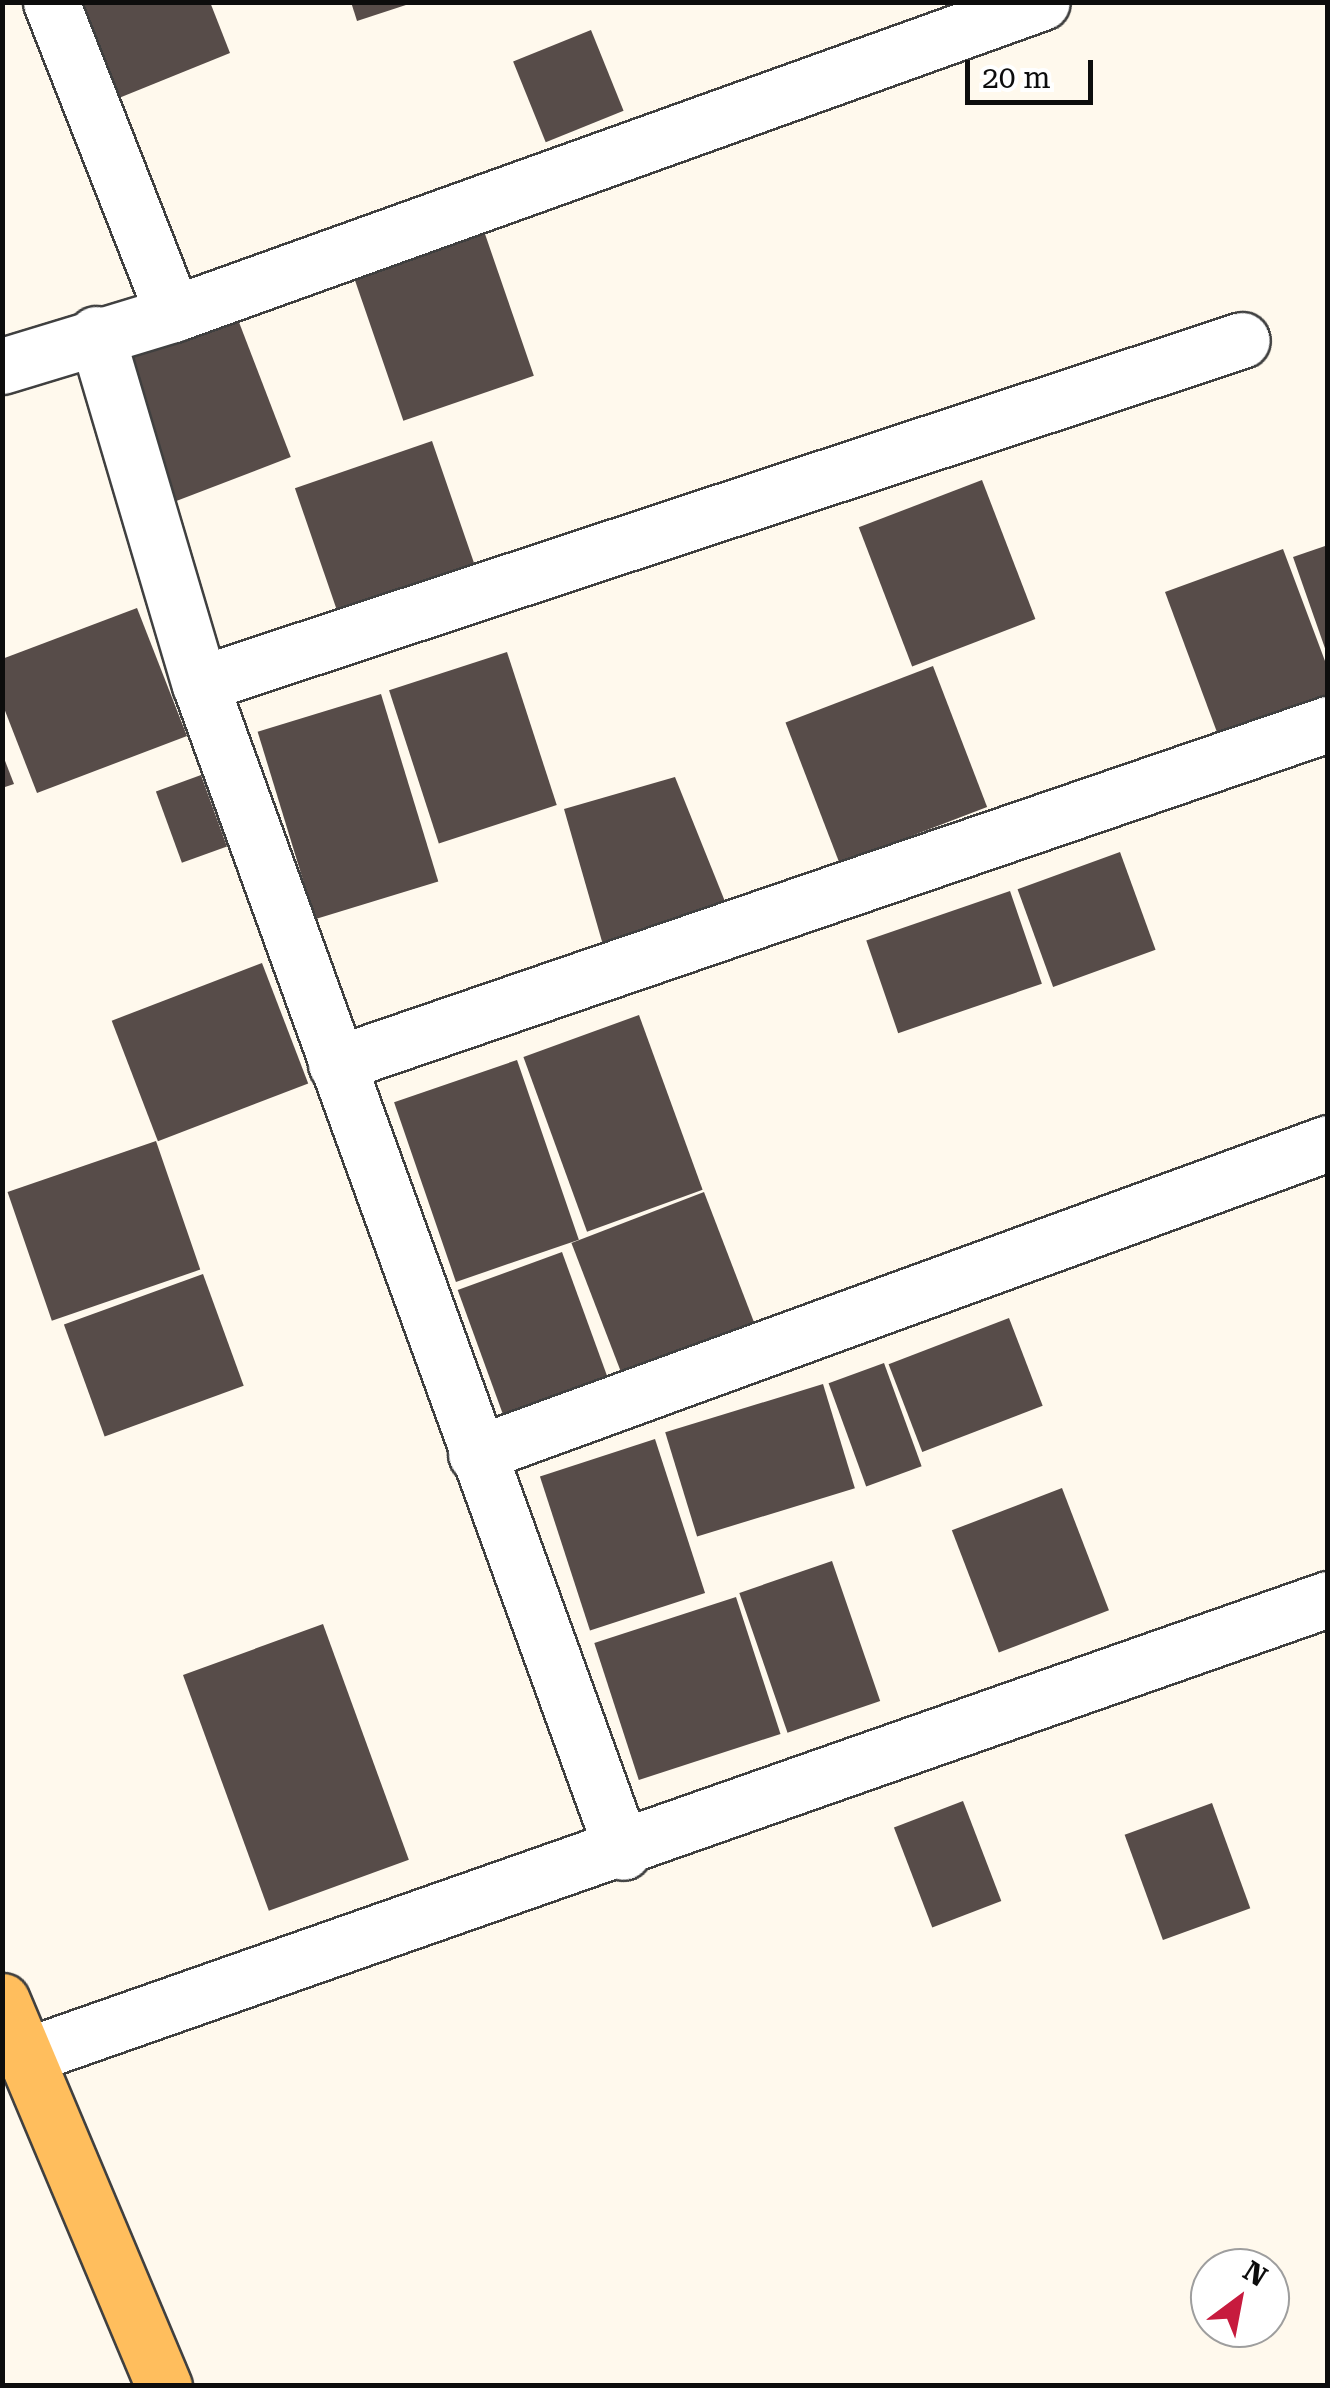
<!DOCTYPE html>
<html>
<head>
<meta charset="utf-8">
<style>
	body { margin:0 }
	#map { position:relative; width:1330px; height:2388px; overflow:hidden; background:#fff9ed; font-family:"Roboto Serif",serif }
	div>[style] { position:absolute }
	.building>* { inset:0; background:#574c49; transform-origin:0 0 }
	.roads { filter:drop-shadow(2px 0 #404040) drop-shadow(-2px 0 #404040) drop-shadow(0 2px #404040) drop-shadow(0 -2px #404040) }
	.minor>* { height:55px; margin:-27.5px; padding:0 27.5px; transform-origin:27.5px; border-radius:27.5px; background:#fff }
	.major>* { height:55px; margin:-27.5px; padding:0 27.5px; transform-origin:27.5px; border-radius:27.5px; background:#ffbe5d }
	span { translate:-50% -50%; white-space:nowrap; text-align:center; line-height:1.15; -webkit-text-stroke:10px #fff; paint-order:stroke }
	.frame { position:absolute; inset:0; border:5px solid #0d0d0d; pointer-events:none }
	.north { position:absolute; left:1190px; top:2248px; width:100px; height:100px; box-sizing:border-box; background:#fff; border:2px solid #9e9e9e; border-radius:50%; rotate:32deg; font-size:28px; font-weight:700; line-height:40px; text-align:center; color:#0d0d0d }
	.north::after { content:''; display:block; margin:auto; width:35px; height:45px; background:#c71b3e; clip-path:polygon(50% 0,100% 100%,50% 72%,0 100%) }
	.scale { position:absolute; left:965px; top:60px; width:128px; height:45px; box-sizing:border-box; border:5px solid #0d0d0d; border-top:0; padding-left:12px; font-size:30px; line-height:35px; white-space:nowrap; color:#0d0d0d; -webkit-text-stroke:8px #fff; paint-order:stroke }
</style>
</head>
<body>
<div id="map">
	<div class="building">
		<i style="clip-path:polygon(75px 2px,210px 2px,230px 53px,114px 100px)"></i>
		<i style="clip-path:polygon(351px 2px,411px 2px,412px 3px,357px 21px)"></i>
		<i style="left:591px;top:30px;width:87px;height:84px;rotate:68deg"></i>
		<i style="left:485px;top:234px;width:150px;height:138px;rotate:71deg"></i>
		<i style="left:237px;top:317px;width:150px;height:124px;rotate:69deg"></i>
		<i style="left:432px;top:441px;width:141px;height:145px;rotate:71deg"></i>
		<i style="left:982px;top:480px;width:149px;height:132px;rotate:69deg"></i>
		<i style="clip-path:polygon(1328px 545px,1328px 654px,1327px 654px,1293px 557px)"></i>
		<i style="clip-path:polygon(1283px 549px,1328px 669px,1328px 704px,1221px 743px,1165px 592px)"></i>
		<i style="clip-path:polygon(137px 608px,187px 736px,37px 793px,2px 703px,2px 659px)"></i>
		<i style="left:507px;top:652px;width:161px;height:124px;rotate:72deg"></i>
		<i style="left:933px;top:666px;width:151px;height:158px;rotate:69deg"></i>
		<i style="left:381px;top:694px;width:196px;height:129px;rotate:73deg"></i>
		<i style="clip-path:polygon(2px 753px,14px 784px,2px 788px)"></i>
		<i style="left:201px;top:775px;width:76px;height:48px;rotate:70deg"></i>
		<i style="clip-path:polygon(675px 777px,726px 904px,605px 952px,564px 809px)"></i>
		<i style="left:1120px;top:852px;width:104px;height:109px;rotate:70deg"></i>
		<i style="left:1010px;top:891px;width:98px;height:152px;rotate:71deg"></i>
		<i style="left:262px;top:963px;width:129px;height:161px;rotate:69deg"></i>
		<i style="left:639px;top:1015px;width:186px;height:123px;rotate:70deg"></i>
		<i style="left:517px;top:1060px;width:190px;height:130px;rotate:71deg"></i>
		<i style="left:156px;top:1141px;width:136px;height:157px;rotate:71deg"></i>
		<i style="left:704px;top:1192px;width:160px;height:142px;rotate:69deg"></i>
		<i style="left:562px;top:1252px;width:146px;height:111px;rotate:70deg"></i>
		<i style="left:203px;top:1274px;width:119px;height:148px;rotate:70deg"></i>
		<i style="left:1009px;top:1318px;width:94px;height:129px;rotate:69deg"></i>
		<i style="left:884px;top:1363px;width:110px;height:59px;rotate:70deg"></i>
		<i style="left:823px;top:1384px;width:109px;height:165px;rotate:73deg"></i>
		<i style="left:655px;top:1439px;width:162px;height:121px;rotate:72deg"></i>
		<i style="left:1062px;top:1488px;width:131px;height:118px;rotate:69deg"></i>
		<i style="left:832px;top:1561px;width:148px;height:98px;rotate:71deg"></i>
		<i style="left:736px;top:1597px;width:144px;height:149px;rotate:72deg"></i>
		<i style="left:323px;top:1624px;width:251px;height:149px;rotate:70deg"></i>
		<i style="left:963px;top:1801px;width:107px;height:74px;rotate:69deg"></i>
		<i style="left:1212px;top:1803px;width:112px;height:93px;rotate:70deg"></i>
	</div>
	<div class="roads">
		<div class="minor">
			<i style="left:51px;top:2px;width:335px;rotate:68.6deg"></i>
			<i style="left:96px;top:334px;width:365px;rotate:73.5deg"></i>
			<i style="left:200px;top:684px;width:1242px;rotate:70.09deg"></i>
			<i style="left:2px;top:366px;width:179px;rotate:-16.9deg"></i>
			<i style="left:173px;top:314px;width:923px;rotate:-19.75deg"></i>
			<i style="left:200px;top:684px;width:1097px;rotate:-18.27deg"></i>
			<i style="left:336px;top:1064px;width:1049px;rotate:-18.92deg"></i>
			<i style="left:476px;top:1454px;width:907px;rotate:-20.05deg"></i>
			<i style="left:23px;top:2057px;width:1383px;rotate:-19.34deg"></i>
		</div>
		<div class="major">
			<i style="left:2px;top:2001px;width:418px;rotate:67.2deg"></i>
		</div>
	</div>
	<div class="frame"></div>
	<div class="north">N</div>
	<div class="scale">20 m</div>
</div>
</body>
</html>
